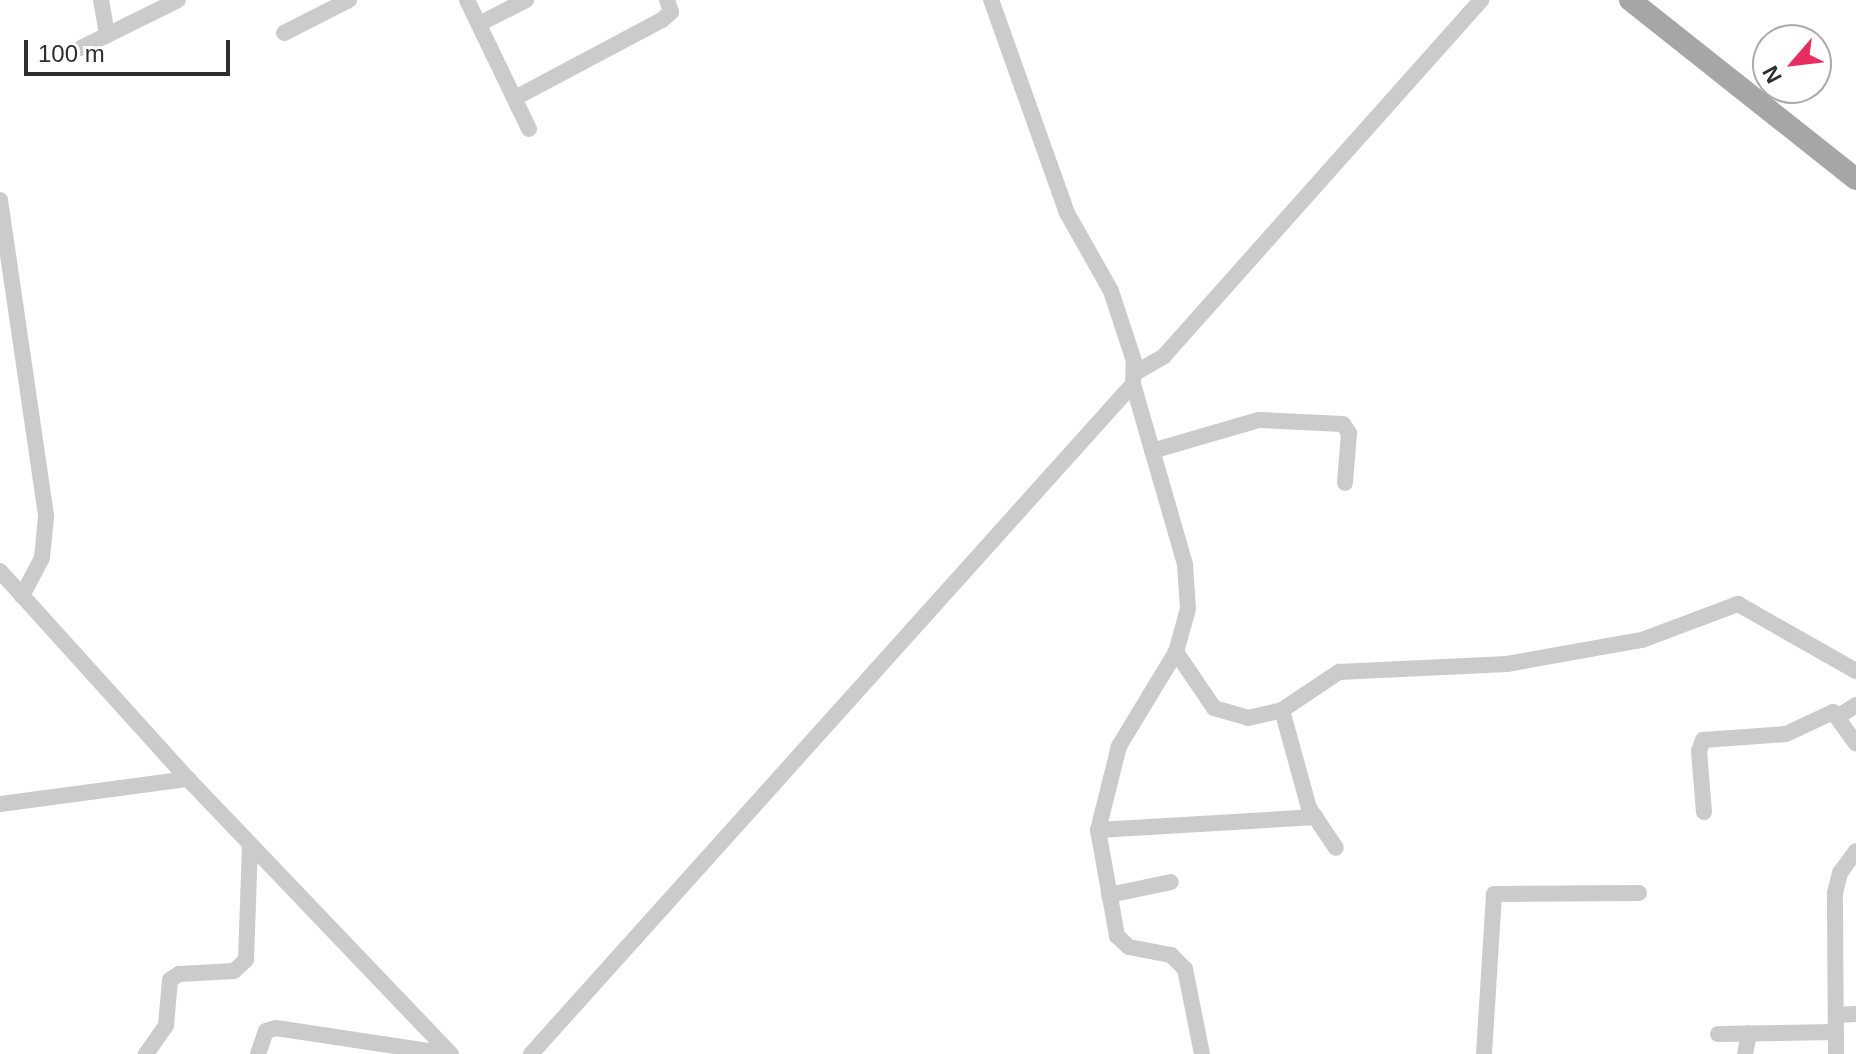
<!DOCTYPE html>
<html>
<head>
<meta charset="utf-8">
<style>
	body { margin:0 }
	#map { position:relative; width:1856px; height:1054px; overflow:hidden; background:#fff; font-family:Helvetica,sans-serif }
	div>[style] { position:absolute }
	.minor>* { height:16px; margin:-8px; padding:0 8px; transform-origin:8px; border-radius:8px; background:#cbcbcb }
	.major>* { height:22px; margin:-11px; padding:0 11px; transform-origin:11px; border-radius:11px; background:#a6a6a6 }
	span { translate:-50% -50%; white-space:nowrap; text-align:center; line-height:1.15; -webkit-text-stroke:8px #fff; paint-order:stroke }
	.north { position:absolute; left:1752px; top:24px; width:80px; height:80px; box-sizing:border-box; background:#fff; border:2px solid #ababab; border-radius:50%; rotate:242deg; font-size:22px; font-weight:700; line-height:32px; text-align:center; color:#2e2e2e }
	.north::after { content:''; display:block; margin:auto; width:28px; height:36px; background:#e82d61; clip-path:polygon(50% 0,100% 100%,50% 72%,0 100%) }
	.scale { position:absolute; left:24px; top:40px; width:206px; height:36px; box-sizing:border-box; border:4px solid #2e2e2e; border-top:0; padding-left:10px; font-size:24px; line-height:28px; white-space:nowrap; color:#2e2e2e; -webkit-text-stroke:6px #fff; paint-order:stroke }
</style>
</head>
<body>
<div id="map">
	<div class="minor">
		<i style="left:101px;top:0;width:36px;rotate:80deg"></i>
		<i style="left:467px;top:0;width:143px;rotate:64.3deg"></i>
		<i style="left:479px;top:24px;width:53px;rotate:-27.1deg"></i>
		<i style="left:284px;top:33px;width:73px;rotate:-26.9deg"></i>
		<i style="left:81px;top:48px;width:108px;rotate:-26.3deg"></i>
		<i style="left:515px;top:98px;width:166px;rotate:-28deg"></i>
		<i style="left:662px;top:20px;width:12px;rotate:-42deg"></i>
		<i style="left:671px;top:12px;width:13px;rotate:-108deg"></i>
		<i style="left:0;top:200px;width:320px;rotate:81.7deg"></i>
		<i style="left:46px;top:517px;width:41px;rotate:95.6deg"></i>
		<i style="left:42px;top:558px;width:43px;rotate:117.8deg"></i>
		<i style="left:1135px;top:373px;width:34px;rotate:-30deg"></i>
		<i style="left:1164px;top:356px;width:477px;rotate:-48.3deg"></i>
		<i style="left:1133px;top:384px;width:187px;rotate:73.9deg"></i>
		<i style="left:1185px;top:564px;width:45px;rotate:86.2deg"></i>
		<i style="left:1188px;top:609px;width:45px;rotate:105.6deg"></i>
		<i style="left:1176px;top:652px;width:110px;rotate:121.2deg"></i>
		<i style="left:1119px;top:746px;width:87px;rotate:104deg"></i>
		<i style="left:1098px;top:830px;width:108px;rotate:79.8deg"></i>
		<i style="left:1117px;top:936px;width:16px;rotate:43deg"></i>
		<i style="left:1129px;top:947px;width:43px;rotate:10.8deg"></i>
		<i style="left:1171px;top:955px;width:20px;rotate:45deg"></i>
		<i style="left:1185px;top:969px;width:87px;rotate:78.7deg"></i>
		<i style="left:1152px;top:451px;width:111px;rotate:-16.2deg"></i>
		<i style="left:1259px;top:420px;width:84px;rotate:2.7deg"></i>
		<i style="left:1343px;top:424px;width:11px;rotate:56deg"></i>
		<i style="left:1349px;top:433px;width:50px;rotate:94.6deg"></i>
		<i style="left:0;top:571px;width:280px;rotate:47.9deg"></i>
		<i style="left:188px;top:779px;width:381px;rotate:46.3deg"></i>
		<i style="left:1176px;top:652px;width:68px;rotate:55.8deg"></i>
		<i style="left:1214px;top:708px;width:35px;rotate:16deg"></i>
		<i style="left:1248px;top:718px;width:35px;rotate:-13deg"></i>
		<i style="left:1282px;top:710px;width:69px;rotate:-33.7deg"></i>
		<i style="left:1339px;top:672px;width:168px;rotate:-2.7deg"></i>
		<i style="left:1507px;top:664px;width:137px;rotate:-10.1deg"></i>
		<i style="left:1642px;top:640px;width:103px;rotate:-20.6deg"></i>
		<i style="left:1738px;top:604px;width:136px;rotate:29.6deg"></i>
		<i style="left:1282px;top:710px;width:102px;rotate:74.6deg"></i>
		<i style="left:1309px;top:808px;width:48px;rotate:56deg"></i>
		<i style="left:1839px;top:716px;width:20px;rotate:-33deg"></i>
		<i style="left:0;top:804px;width:190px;rotate:-7.6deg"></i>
		<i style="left:1704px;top:812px;width:61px;rotate:-94.7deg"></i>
		<i style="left:1699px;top:751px;width:12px;rotate:-70deg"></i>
		<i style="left:1703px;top:740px;width:83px;rotate:-4.1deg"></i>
		<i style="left:1786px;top:734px;width:52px;rotate:-25.1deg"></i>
		<i style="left:1833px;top:712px;width:39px;rotate:54deg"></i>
		<i style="left:1098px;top:830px;width:218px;rotate:-3.4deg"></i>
		<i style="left:1109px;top:895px;width:63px;rotate:-11.8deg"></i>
		<i style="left:1836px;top:1015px;width:20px;rotate:-3deg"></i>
		<i style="left:1718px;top:1034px;width:118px;rotate:-1deg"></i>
		<i style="left:146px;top:1054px;width:35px;rotate:-55deg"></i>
		<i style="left:166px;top:1025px;width:45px;rotate:-84.9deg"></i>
		<i style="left:170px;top:980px;width:11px;rotate:-34deg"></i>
		<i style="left:179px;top:974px;width:55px;rotate:-3.1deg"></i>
		<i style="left:234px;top:971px;width:16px;rotate:-43deg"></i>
		<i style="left:246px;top:960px;width:114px;rotate:-88deg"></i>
		<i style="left:258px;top:1054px;width:24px;rotate:-71deg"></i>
		<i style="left:266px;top:1031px;width:10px;rotate:-17deg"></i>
		<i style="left:276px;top:1028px;width:174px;rotate:8.6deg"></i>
		<i style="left:531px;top:1054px;width:901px;rotate:-48.06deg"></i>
		<i style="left:1133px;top:384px;width:23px;rotate:-88deg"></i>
		<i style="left:1134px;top:361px;width:74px;rotate:-108.2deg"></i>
		<i style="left:1111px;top:291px;width:90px;rotate:-119.4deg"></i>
		<i style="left:1067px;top:213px;width:226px;rotate:-109.6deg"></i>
		<i style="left:1484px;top:1054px;width:160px;rotate:-86.4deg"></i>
		<i style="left:1494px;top:894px;width:145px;rotate:-0.4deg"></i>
		<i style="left:1745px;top:1054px;width:21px;rotate:-79deg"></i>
		<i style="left:1836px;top:1054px;width:161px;rotate:-90.4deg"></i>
		<i style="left:1835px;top:893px;width:21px;rotate:-76deg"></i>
		<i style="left:1840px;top:873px;width:27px;rotate:-54deg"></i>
	</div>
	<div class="major">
		<i style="left:1630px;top:0;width:288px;rotate:38.4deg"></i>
	</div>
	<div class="north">N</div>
	<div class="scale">100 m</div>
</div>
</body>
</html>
